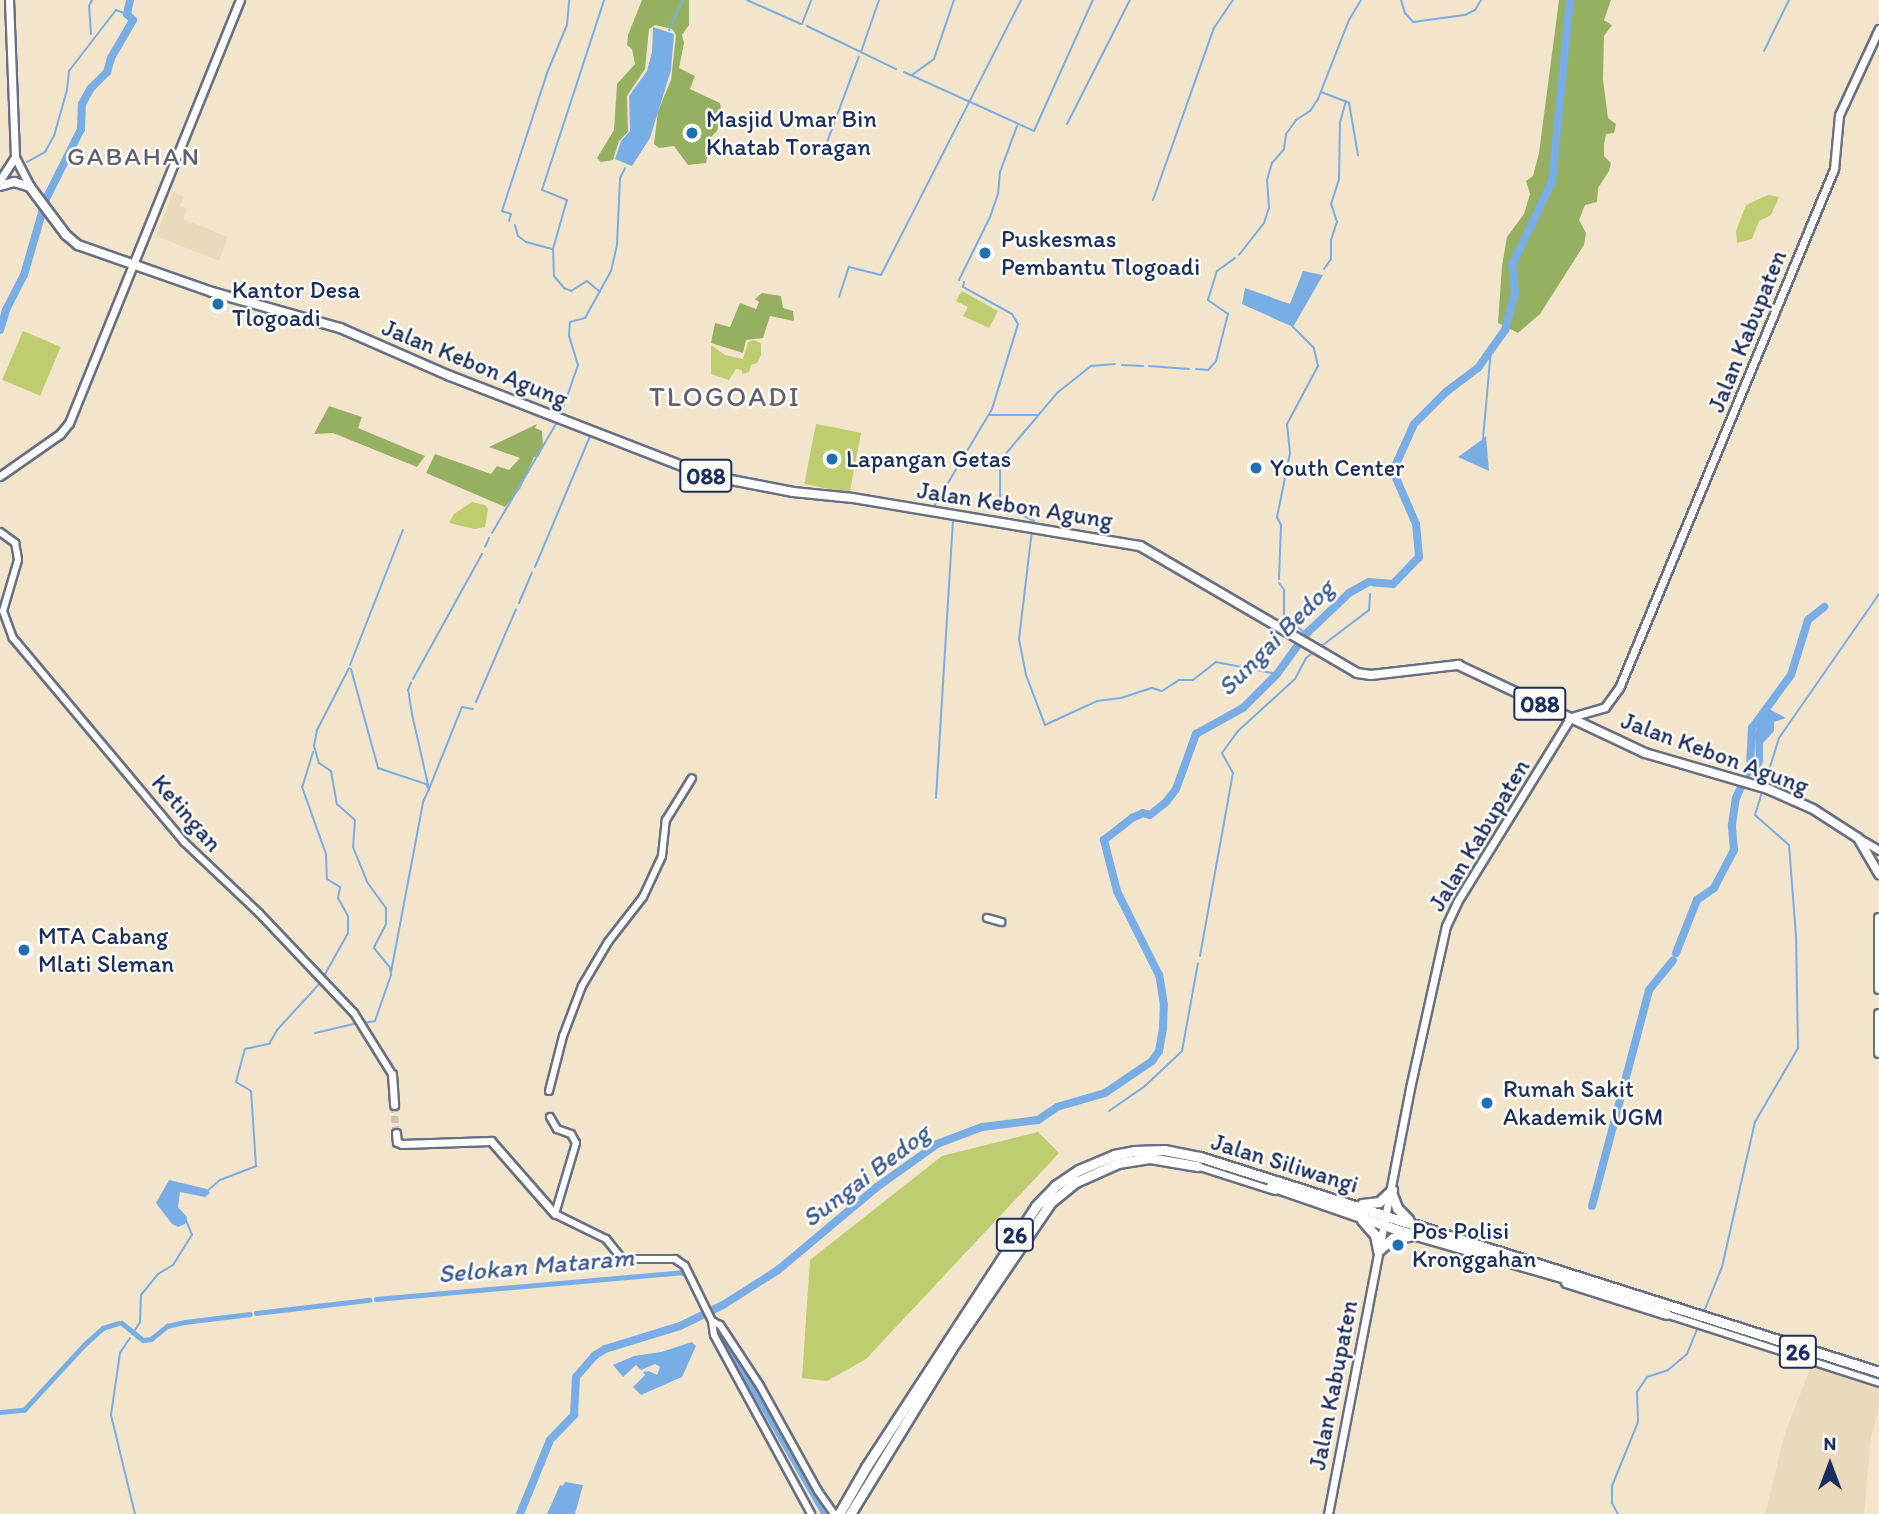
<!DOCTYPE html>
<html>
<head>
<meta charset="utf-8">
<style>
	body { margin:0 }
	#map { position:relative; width:1879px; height:1514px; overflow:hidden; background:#f3e5cb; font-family:Itim,sans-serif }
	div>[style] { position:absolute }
	.built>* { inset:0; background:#e8daba }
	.green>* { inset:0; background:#bdcd6f; transform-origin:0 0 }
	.forest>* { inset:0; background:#96b062 }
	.water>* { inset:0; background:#79ade6 }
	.stream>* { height:2px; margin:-1px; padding:0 1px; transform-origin:1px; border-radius:1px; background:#79ade6 }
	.canal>* { height:4.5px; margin:-2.25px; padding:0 2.25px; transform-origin:2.25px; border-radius:2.25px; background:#79ade6 }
	.river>* { height:8px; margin:-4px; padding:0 4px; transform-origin:4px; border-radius:4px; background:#79ade6 }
	.secondary-tunnel>* { height:7px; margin-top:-3.5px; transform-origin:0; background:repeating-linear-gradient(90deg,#c8c1b5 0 7px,transparent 0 10.5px) }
	.roads { filter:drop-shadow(2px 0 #676f84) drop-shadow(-2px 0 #676f84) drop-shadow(0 2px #676f84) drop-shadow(0 -2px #676f84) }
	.tertiary>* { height:6px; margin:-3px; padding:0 3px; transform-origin:3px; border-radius:3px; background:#fff }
	.secondary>* { height:7px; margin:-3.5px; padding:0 3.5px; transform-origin:3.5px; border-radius:3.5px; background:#fff }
	.primary>* { height:8px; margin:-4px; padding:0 4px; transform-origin:4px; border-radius:4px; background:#fff }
	.trunk>* { height:9px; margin:-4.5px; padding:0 4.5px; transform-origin:4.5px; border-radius:4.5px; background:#fff }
	.dots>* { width:19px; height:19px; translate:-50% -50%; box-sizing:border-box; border:4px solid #fdfcf7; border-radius:50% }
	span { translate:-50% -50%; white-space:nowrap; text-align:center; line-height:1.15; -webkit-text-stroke:5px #fdfcf7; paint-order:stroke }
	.shield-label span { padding:2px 5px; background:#fdfcf7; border:2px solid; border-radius:5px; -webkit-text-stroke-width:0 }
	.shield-label { font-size:23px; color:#1b2f5e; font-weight:700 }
	.poi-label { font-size:24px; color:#1b2f5e }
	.left { translate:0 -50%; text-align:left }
	.street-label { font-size:24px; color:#1b2f5e }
	.neighbourhood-label { font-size:26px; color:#606072; letter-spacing:2px }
	.water-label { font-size:26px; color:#3c5b8e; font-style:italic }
	.quarter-label { font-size:28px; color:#606072; letter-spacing:2px }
	.north { position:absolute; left:1795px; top:1430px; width:70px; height:70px; -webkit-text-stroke:5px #fdfcf7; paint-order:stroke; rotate:0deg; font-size:19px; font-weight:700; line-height:28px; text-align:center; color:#1b2f5e }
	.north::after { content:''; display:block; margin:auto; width:24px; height:32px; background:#1b2f5e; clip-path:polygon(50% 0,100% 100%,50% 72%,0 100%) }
</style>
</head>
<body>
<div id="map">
	<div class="built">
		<i style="clip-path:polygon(173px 192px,184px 197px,180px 206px,187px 209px,183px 219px,228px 237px,219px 261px,156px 236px)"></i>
		<i style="clip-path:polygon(1813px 1361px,1879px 1383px,1879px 1408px,1871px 1437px,1864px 1514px,1765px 1514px,1785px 1433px)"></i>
	</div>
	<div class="green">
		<i style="clip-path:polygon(1768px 195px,1779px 197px,1771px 215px,1759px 221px,1752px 239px,1737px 243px,1736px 231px,1746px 205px)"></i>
		<i style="clip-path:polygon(962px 291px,998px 311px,989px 328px,963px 316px,968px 307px,956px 301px)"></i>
		<i style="left:23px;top:331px;width:41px;height:53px;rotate:23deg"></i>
		<i style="clip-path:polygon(754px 340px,761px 343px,761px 355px,757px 363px,751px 365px,749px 372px,742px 374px,742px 370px,736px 369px,729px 380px,711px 374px,711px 345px,725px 355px,743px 359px,748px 342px)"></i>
		<i style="left:816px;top:424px;width:46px;height:61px;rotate:11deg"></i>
		<i style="clip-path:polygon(472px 502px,485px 505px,488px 509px,485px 527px,475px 529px,449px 523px,454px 514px)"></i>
		<i style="clip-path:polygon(1038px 1132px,1059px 1153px,866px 1359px,827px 1381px,802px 1378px,810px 1260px,942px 1156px)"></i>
	</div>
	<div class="forest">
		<i style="clip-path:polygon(642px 0,689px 0,689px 25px,682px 35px,684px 43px,679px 68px,695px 76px,690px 89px,720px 103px,722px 114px,717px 131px,711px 137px,706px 163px,688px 165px,674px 146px,659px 148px,654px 144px,658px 111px,671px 80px,676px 35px,672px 29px,655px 25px,649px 29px,645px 69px,627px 96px,628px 132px,619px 141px,613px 160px,601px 162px,597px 158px,614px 130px,617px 84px,635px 64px,632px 49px,627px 45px,628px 35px)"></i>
		<i style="clip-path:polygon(1559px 0,1611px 0,1604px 20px,1612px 25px,1604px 36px,1603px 79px,1608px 118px,1616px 124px,1614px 133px,1606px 134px,1604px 145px,1604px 156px,1611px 163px,1609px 171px,1598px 188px,1597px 202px,1585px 205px,1579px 220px,1586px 233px,1584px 245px,1540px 314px,1518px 333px,1498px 323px,1502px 266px,1507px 237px,1524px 214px,1530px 194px,1526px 181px,1533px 176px,1539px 153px)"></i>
		<i style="clip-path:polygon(762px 293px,781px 296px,783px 308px,793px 311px,794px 321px,770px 316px,763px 338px,746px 340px,743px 353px,711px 343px,715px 323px,730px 327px,740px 303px,756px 309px,759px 302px,755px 299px)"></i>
		<i style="clip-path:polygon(329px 406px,362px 417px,358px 428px,425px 456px,417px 467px,333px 433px,314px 434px)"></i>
		<i style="clip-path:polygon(537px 424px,535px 428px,542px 431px,543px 447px,538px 457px,534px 457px,520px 489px,505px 507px,426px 473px,435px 454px,491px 474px,497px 466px,509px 470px,520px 458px,489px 447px)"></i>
	</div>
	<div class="water">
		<i style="clip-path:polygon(653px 27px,674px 34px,671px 70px,650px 138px,632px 166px,615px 159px,621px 141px,630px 131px,629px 96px,647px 71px,652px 52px)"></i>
		<i style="clip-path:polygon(1303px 271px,1323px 275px,1293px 327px,1242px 304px,1245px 288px,1290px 304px)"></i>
		<i style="clip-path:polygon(1486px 436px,1489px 471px,1458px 457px,1483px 439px)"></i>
		<i style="clip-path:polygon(1769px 709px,1786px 718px,1774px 722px,1774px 731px,1763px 743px,1763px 762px,1755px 777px,1752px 777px,1756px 762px,1755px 735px,1758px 722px)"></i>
		<i style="clip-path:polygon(169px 1180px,207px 1189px,210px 1193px,205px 1197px,180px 1192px,178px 1207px,187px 1217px,185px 1224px,178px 1227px,172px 1224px,156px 1203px)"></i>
		<i style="clip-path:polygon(692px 1342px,696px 1346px,682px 1377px,641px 1395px,633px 1387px,645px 1375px,643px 1372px,649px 1371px,657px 1375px,660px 1367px,655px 1364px,641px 1370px,636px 1365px,623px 1377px,613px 1365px,634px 1356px,661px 1352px)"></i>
		<i style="clip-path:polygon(565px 1482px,583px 1485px,575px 1514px,547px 1514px,560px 1485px,563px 1486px)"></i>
	</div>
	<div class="stream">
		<i style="left:747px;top:0;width:59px;rotate:24deg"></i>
		<i style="left:1401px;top:0;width:14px;rotate:73deg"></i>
		<i style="left:1405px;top:13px;width:12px;rotate:48deg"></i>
		<i style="left:1413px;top:22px;width:52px;rotate:-7.7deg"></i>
		<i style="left:1465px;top:15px;width:11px;rotate:-27deg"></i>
		<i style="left:1475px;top:10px;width:12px;rotate:-59deg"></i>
		<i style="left:802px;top:24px;width:26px;rotate:-69deg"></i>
		<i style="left:807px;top:26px;width:99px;rotate:25.8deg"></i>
		<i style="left:669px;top:30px;width:33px;rotate:-65deg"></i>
		<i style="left:91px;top:34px;width:28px;rotate:-94deg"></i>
		<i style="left:89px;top:6px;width:7px;rotate:-63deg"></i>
		<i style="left:1764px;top:51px;width:57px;rotate:-63.9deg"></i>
		<i style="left:861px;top:52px;width:55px;rotate:-70.9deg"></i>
		<i style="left:904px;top:72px;width:143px;rotate:24.4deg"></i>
		<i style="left:1034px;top:131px;width:144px;rotate:-65.8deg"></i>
		<i style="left:912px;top:75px;width:27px;rotate:-36deg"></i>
		<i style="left:934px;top:59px;width:62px;rotate:-71.3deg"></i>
		<i style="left:1321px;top:92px;width:30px;rotate:21deg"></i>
		<i style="left:1349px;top:103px;width:53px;rotate:80.2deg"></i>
		<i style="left:1067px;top:124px;width:139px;rotate:-63.1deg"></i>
		<i style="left:823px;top:153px;width:103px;rotate:-69.6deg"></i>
		<i style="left:27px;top:162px;width:21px;rotate:-29deg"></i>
		<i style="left:45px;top:152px;width:18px;rotate:-61deg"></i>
		<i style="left:54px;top:136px;width:48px;rotate:-74.2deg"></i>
		<i style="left:67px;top:90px;width:19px;rotate:-84deg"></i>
		<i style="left:69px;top:71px;width:77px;rotate:-52.4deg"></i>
		<i style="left:116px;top:10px;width:12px;rotate:20deg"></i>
		<i style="left:1153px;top:200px;width:182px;rotate:-70.5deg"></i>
		<i style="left:1214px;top:28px;width:34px;rotate:-56deg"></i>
		<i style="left:509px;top:221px;width:7px;rotate:-74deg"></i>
		<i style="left:511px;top:214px;width:9px;rotate:-162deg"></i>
		<i style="left:502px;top:211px;width:145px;rotate:-71.9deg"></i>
		<i style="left:547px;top:73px;width:52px;rotate:-67.4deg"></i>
		<i style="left:567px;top:25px;width:25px;rotate:-85deg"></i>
		<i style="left:515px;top:225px;width:11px;rotate:75deg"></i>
		<i style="left:518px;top:236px;width:10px;rotate:37deg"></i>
		<i style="left:526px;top:242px;width:28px;rotate:15deg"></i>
		<i style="left:553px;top:249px;width:27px;rotate:88deg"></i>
		<i style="left:554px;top:276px;width:16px;rotate:50deg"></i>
		<i style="left:564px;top:288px;width:8px;rotate:23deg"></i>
		<i style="left:571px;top:291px;width:19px;rotate:-32deg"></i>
		<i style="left:587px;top:281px;width:17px;rotate:40deg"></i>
		<i style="left:553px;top:249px;width:51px;rotate:-74.1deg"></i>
		<i style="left:567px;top:200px;width:27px;rotate:-158deg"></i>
		<i style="left:542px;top:190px;width:200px;rotate:-71.9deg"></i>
		<i style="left:1239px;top:255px;width:41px;rotate:-52deg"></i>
		<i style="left:1264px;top:223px;width:16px;rotate:-72deg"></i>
		<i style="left:1269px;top:208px;width:28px;rotate:-94deg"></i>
		<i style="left:1267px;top:180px;width:18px;rotate:-74deg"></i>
		<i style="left:1272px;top:163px;width:18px;rotate:-49deg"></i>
		<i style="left:1284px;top:149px;width:15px;rotate:-82deg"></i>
		<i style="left:1286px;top:134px;width:17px;rotate:-54deg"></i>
		<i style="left:1296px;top:120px;width:17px;rotate:-33deg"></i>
		<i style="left:1310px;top:111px;width:14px;rotate:-56deg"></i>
		<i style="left:1318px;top:99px;width:85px;rotate:-68.6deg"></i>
		<i style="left:1349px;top:20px;width:23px;rotate:-59deg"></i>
		<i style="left:1324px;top:269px;width:12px;rotate:-55deg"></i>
		<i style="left:1331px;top:259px;width:19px;rotate:-90deg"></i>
		<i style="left:1331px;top:240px;width:19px;rotate:-72deg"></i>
		<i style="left:1337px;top:222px;width:19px;rotate:-108deg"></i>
		<i style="left:1331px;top:204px;width:26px;rotate:-72deg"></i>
		<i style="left:1339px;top:179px;width:57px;rotate:-89deg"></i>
		<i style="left:1340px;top:122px;width:22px;rotate:-74deg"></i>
		<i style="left:959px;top:280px;width:70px;rotate:-63.8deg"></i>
		<i style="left:990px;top:217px;width:24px;rotate:-71deg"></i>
		<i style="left:998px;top:194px;width:22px;rotate:-85deg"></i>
		<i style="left:1000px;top:172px;width:49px;rotate:-69.7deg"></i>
		<i style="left:839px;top:297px;width:32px;rotate:-72deg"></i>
		<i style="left:849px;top:267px;width:33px;rotate:14deg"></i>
		<i style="left:881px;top:275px;width:309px;rotate:-63deg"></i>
		<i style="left:1122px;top:365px;width:21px;rotate:3deg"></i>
		<i style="left:1149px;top:366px;width:40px;rotate:4.3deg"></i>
		<i style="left:1196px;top:369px;width:12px;rotate:5deg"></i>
		<i style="left:1208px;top:370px;width:12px;rotate:-48deg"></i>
		<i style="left:1216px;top:361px;width:49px;rotate:-75.7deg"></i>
		<i style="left:1228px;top:314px;width:24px;rotate:-145deg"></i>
		<i style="left:1208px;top:300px;width:30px;rotate:-73deg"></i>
		<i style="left:1217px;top:271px;width:22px;rotate:-36deg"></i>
		<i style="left:990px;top:415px;width:47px"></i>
		<i style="left:560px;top:417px;width:55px;rotate:-70.9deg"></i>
		<i style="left:578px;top:365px;width:31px;rotate:-107deg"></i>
		<i style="left:569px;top:335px;width:13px;rotate:-86deg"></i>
		<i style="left:570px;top:322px;width:16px;rotate:-15deg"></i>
		<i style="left:585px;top:318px;width:54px;rotate:-61deg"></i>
		<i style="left:611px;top:271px;width:28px;rotate:-77deg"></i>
		<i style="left:617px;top:244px;width:66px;rotate:-87.4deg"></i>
		<i style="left:620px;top:178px;width:11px;rotate:-63deg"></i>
		<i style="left:1483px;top:439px;width:90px;rotate:-84.9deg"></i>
		<i style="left:933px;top:508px;width:115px;rotate:-59.2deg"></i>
		<i style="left:992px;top:409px;width:89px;rotate:-73deg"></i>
		<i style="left:1018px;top:324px;width:12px;rotate:-121deg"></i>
		<i style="left:1012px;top:314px;width:56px;rotate:-151.1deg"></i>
		<i style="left:963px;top:287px;width:5px;rotate:-79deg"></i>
		<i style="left:1034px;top:524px;width:3px;rotate:-90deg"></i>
		<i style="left:1034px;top:521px;width:38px;rotate:-153deg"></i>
		<i style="left:1000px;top:504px;width:39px;rotate:-90deg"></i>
		<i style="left:1000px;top:465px;width:9px;rotate:-69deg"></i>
		<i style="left:1003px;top:457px;width:84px;rotate:-49.8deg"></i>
		<i style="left:1057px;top:393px;width:43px;rotate:-38.5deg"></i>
		<i style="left:1091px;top:366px;width:24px;rotate:-5deg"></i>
		<i style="left:1032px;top:530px;width:110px;rotate:96.8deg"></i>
		<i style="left:1019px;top:639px;width:37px;rotate:79deg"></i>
		<i style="left:1026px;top:675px;width:53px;rotate:69.2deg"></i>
		<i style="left:1045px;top:725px;width:57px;rotate:-24.8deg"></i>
		<i style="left:1097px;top:701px;width:24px;rotate:-7deg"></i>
		<i style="left:1121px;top:698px;width:33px;rotate:-18deg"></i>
		<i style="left:1152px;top:688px;width:10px;rotate:17deg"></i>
		<i style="left:1162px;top:691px;width:20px;rotate:-33deg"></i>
		<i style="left:1179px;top:680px;width:14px"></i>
		<i style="left:1193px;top:680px;width:29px;rotate:-38deg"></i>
		<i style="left:1216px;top:662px;width:62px;rotate:11.1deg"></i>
		<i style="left:492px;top:533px;width:129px;rotate:-59.6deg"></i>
		<i style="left:485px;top:547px;width:10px;rotate:-66deg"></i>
		<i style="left:535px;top:567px;width:144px;rotate:-67.2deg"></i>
		<i style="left:1279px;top:579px;width:54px;rotate:-87.9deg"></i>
		<i style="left:1281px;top:525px;width:9px;rotate:-117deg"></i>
		<i style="left:1277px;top:517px;width:65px;rotate:-78.5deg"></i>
		<i style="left:1290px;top:453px;width:29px;rotate:-96deg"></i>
		<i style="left:1287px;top:424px;width:66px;rotate:-61.9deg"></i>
		<i style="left:1318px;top:366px;width:18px;rotate:-103deg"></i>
		<i style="left:1314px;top:348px;width:30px;rotate:-135deg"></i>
		<i style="left:1279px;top:583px;width:9px;rotate:54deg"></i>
		<i style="left:1284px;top:590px;width:25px;rotate:90deg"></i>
		<i style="left:1284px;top:615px;width:29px;rotate:41deg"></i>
		<i style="left:519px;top:603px;width:33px;rotate:-67deg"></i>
		<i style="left:1319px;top:648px;width:63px;rotate:-37.2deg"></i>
		<i style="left:1369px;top:610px;width:16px;rotate:-86deg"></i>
		<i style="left:350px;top:665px;width:145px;rotate:-68.6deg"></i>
		<i style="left:349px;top:668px;width:70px;rotate:117.3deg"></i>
		<i style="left:317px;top:730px;width:16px;rotate:101deg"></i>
		<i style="left:314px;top:746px;width:18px;rotate:74deg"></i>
		<i style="left:319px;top:763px;width:14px;rotate:34deg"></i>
		<i style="left:331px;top:771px;width:34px;rotate:80deg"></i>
		<i style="left:337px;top:804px;width:24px;rotate:42deg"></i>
		<i style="left:355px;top:820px;width:27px;rotate:94deg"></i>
		<i style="left:353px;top:847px;width:38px;rotate:68deg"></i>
		<i style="left:367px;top:882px;width:32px;rotate:54deg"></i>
		<i style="left:386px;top:908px;width:16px;rotate:90deg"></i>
		<i style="left:386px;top:924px;width:27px;rotate:117deg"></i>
		<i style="left:374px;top:948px;width:26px;rotate:51deg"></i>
		<i style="left:390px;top:968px;width:7px;rotate:82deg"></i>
		<i style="left:391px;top:975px;width:49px;rotate:109.2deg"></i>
		<i style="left:375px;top:1021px;width:11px;rotate:170deg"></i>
		<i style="left:351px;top:669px;width:103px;rotate:74.7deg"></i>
		<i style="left:378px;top:768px;width:51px;rotate:18.4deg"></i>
		<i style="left:426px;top:784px;width:6px;rotate:59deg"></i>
		<i style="left:429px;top:789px;width:88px;rotate:-68.1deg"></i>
		<i style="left:462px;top:707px;width:11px;rotate:10deg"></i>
		<i style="left:413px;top:679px;width:143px;rotate:-61.1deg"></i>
		<i style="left:476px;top:702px;width:101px;rotate:-66.7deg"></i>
		<i style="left:313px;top:752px;width:37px;rotate:107deg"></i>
		<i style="left:302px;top:787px;width:71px;rotate:70.3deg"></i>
		<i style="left:326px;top:854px;width:25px;rotate:88deg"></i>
		<i style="left:327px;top:879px;width:15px;rotate:32deg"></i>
		<i style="left:340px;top:887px;width:11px;rotate:100deg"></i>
		<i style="left:338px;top:898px;width:21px;rotate:61deg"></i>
		<i style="left:348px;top:916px;width:17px;rotate:90deg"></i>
		<i style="left:348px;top:933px;width:51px;rotate:119.1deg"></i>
		<i style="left:1765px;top:783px;width:47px;rotate:-72.7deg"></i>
		<i style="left:1779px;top:738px;width:175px;rotate:-55.2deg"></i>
		<i style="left:936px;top:798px;width:279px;rotate:-86.5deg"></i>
		<i style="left:1200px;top:956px;width:186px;rotate:-79.8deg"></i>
		<i style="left:1233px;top:773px;width:23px;rotate:-119deg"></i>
		<i style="left:1222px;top:753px;width:27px;rotate:-54deg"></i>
		<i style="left:1238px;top:731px;width:77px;rotate:-42.4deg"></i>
		<i style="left:1295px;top:679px;width:24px;rotate:-62deg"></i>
		<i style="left:1306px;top:658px;width:10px;rotate:-37deg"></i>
		<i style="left:391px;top:972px;width:173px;rotate:-79.3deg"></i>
		<i style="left:423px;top:802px;width:14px;rotate:-65deg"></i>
		<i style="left:429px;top:789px;width:77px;rotate:-102.8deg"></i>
		<i style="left:412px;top:714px;width:24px;rotate:-99deg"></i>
		<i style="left:408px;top:690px;width:8px;rotate:-67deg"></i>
		<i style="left:315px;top:1033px;width:44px;rotate:-13.1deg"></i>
		<i style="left:1109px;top:1111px;width:44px;rotate:-34.8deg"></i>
		<i style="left:1145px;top:1086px;width:51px;rotate:-43.4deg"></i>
		<i style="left:1182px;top:1051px;width:89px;rotate:-79.7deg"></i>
		<i style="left:206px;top:1192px;width:18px;rotate:-41deg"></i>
		<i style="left:220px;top:1180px;width:39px;rotate:-21deg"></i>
		<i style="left:256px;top:1166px;width:75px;rotate:-93.8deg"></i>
		<i style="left:251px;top:1091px;width:17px;rotate:-149deg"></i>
		<i style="left:236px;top:1082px;width:34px;rotate:-75deg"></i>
		<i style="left:245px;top:1049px;width:25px;rotate:-12deg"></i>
		<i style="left:269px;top:1044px;width:16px;rotate:-60deg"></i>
		<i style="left:277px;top:1030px;width:64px;rotate:-47.5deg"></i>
		<i style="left:1703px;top:1314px;width:51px;rotate:-68deg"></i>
		<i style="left:1722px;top:1267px;width:149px;rotate:-77.2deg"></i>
		<i style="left:1755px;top:1122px;width:86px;rotate:-59.8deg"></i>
		<i style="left:1798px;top:1048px;width:112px;rotate:-91deg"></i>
		<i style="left:1796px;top:936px;width:91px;rotate:-94.4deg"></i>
		<i style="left:1789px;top:845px;width:45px;rotate:-138.6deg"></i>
		<i style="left:1755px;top:815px;width:24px;rotate:-73deg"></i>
		<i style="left:135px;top:1330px;width:9px;rotate:-58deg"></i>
		<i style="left:140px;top:1322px;width:27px;rotate:-88deg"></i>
		<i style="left:141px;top:1295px;width:27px;rotate:-51deg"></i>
		<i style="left:158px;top:1274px;width:17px;rotate:-31deg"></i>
		<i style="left:173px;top:1265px;width:36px;rotate:-58deg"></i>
		<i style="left:192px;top:1235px;width:18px;rotate:-112deg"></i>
		<i style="left:132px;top:1334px;width:1px"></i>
		<i style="left:130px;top:1338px;width:18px;rotate:124deg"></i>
		<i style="left:120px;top:1353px;width:63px;rotate:98.3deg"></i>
		<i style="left:111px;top:1415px;width:102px;rotate:76.4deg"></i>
		<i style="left:1618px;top:1514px;width:13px;rotate:-119deg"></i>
		<i style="left:1612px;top:1503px;width:17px;rotate:-90deg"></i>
		<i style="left:1612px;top:1486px;width:69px;rotate:-67.9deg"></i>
		<i style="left:1638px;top:1422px;width:30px;rotate:-92deg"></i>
		<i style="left:1637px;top:1392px;width:18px;rotate:-56deg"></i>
		<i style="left:1647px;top:1377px;width:22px;rotate:-18deg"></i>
		<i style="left:1668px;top:1370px;width:25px;rotate:-40deg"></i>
		<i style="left:1687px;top:1354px;width:38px;rotate:-68deg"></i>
	</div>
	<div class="canal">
		<i style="left:376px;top:1299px;width:307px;rotate:-5deg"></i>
		<i style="left:682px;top:1272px;width:10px;rotate:37deg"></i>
		<i style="left:256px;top:1313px;width:114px;rotate:-6.6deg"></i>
		<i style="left:122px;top:1323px;width:27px;rotate:39deg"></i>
		<i style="left:143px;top:1340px;width:8px;rotate:-7deg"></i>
		<i style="left:151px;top:1339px;width:21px;rotate:-39deg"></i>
		<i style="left:167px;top:1326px;width:18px;rotate:-13deg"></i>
		<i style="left:185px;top:1322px;width:65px;rotate:-7deg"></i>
		<i style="left:719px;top:1330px;width:212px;rotate:60.3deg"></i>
		<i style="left:0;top:1412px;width:24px;rotate:-5deg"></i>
		<i style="left:24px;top:1410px;width:88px;rotate:-47.3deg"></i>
		<i style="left:84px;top:1345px;width:25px;rotate:-42deg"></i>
		<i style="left:103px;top:1328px;width:16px;rotate:-18deg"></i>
	</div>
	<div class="river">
		<i style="left:0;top:330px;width:21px;rotate:-73deg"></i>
		<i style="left:6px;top:310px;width:39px;rotate:-63deg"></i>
		<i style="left:24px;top:275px;width:79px;rotate:-73.9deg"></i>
		<i style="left:46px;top:199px;width:78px;rotate:-63.4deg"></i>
		<i style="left:81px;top:129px;width:25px;rotate:-88deg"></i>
		<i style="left:82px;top:104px;width:18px;rotate:-61deg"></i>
		<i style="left:91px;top:88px;width:23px;rotate:-45deg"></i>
		<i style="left:107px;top:72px;width:15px;rotate:-74deg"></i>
		<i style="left:111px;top:58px;width:44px;rotate:-59.9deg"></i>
		<i style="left:133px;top:20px;width:8px;rotate:-135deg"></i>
		<i style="left:127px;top:14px;width:14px;rotate:-78deg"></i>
		<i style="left:1676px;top:953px;width:57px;rotate:-68.4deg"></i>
		<i style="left:1697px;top:900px;width:21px;rotate:-35deg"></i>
		<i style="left:1714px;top:888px;width:43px;rotate:-62.2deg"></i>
		<i style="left:1734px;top:850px;width:25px;rotate:-95deg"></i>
		<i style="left:1732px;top:825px;width:27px;rotate:-82deg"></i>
		<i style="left:1736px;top:798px;width:35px;rotate:-66deg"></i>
		<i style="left:1750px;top:766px;width:38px;rotate:-87deg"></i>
		<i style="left:1752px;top:728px;width:66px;rotate:-53.7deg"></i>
		<i style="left:1791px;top:675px;width:58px;rotate:-72.8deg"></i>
		<i style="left:1808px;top:620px;width:21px;rotate:-39deg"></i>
		<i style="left:1592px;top:1206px;width:223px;rotate:-75.2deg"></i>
		<i style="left:1649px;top:990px;width:38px;rotate:-51deg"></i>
		<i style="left:520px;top:1514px;width:80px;rotate:-67.9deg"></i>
		<i style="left:550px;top:1440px;width:35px;rotate:-46deg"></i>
		<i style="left:574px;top:1415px;width:38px;rotate:-87deg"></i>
		<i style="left:576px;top:1377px;width:28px;rotate:-49deg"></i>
		<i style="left:594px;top:1356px;width:13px;rotate:-32deg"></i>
		<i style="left:605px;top:1349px;width:78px;rotate:-17deg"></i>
		<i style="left:680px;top:1326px;width:48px;rotate:-26deg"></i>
		<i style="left:723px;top:1305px;width:65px;rotate:-32.5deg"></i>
		<i style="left:778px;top:1270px;width:129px;rotate:-40deg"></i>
		<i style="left:877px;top:1187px;width:74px;rotate:-35.6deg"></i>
		<i style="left:937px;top:1144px;width:48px;rotate:-20.7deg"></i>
		<i style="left:982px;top:1127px;width:56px;rotate:-7.1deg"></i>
		<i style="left:1038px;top:1120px;width:23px;rotate:-34deg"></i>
		<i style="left:1057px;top:1107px;width:50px;rotate:-16.3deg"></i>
		<i style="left:1105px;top:1093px;width:57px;rotate:-34.2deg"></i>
		<i style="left:1152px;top:1061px;width:12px;rotate:-55deg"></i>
		<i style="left:1159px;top:1051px;width:23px;rotate:-80deg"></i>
		<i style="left:1163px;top:1028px;width:23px;rotate:-88deg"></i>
		<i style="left:1164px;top:1005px;width:30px;rotate:-99deg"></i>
		<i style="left:1159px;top:975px;width:94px;rotate:-116.6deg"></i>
		<i style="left:1117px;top:891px;width:53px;rotate:-104.3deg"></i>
		<i style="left:1104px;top:840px;width:36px;rotate:-38deg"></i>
		<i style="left:1132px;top:818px;width:12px;rotate:-24deg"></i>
		<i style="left:1143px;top:813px;width:7px;rotate:16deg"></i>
		<i style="left:1150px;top:815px;width:21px;rotate:-39deg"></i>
		<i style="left:1166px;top:802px;width:16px;rotate:-52deg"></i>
		<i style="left:1176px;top:789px;width:59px;rotate:-70deg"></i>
		<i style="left:1196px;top:734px;width:54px;rotate:-29deg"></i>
		<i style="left:1243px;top:708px;width:48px;rotate:-45deg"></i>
		<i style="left:1277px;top:674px;width:49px;rotate:-54.1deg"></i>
		<i style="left:1306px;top:634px;width:59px;rotate:-43.6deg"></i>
		<i style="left:1349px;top:593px;width:23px;rotate:-29deg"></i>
		<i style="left:1369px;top:582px;width:24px;rotate:5deg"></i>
		<i style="left:1393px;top:584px;width:37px;rotate:-46deg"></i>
		<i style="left:1419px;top:557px;width:33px;rotate:-95deg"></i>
		<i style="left:1416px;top:524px;width:58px;rotate:-113.5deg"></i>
		<i style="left:1393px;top:471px;width:51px;rotate:-65.9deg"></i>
		<i style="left:1414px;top:424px;width:45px;rotate:-45deg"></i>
		<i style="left:1446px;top:392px;width:40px;rotate:-37deg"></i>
		<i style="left:1478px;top:368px;width:47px;rotate:-54.6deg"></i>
		<i style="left:1505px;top:330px;width:39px;rotate:-75deg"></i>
		<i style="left:1515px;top:292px;width:27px;rotate:-96deg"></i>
		<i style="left:1512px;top:265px;width:92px;rotate:-64.3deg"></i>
		<i style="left:1552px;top:182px;width:183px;rotate:-84.4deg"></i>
	</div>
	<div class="secondary-tunnel">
		<i style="left:394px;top:1105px;width:28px;rotate:86deg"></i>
	</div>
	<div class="roads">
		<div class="tertiary">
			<i style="left:0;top:532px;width:19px;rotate:36deg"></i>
			<i style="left:15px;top:543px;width:10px;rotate:79deg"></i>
			<i style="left:17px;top:553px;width:7px;rotate:82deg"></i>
			<i style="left:18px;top:560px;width:53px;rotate:106.4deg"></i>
			<i style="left:3px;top:611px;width:29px;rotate:70deg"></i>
			<i style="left:13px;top:638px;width:266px;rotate:50deg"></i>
			<i style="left:184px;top:842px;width:103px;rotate:43.4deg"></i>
			<i style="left:259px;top:913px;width:138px;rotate:46.5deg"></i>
			<i style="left:354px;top:1013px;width:72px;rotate:58.1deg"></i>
			<i style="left:987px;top:918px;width:15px;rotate:16deg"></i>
			<i style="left:549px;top:1091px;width:57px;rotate:-75.7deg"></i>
			<i style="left:563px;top:1036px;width:53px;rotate:-69.2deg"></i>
			<i style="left:582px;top:986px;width:51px;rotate:-59.4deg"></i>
			<i style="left:608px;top:942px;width:57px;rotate:-52.1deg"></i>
			<i style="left:643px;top:897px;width:45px;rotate:-65.1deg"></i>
			<i style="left:662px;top:856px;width:36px;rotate:-84deg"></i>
			<i style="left:666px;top:820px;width:49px;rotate:-58.2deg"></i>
			<i style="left:550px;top:1117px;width:14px;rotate:60deg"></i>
			<i style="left:557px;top:1129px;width:15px;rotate:20deg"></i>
			<i style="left:571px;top:1134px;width:10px;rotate:61deg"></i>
			<i style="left:576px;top:1143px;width:74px;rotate:106.5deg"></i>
			<i style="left:555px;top:1214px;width:57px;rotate:26.1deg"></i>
			<i style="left:606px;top:1239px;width:26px;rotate:51deg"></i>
			<i style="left:622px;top:1259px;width:53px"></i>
			<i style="left:675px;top:1259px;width:12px;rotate:35deg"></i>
			<i style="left:685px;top:1266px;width:61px;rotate:63.9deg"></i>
			<i style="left:712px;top:1321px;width:14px;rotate:82deg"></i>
			<i style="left:714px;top:1335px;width:204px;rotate:61.5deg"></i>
			<i style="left:1197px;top:1166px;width:82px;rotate:17.8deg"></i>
			<i style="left:1666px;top:1314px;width:224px;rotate:17.9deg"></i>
			<i style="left:712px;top:1321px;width:9px;rotate:27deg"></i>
			<i style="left:720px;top:1325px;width:73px;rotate:56.7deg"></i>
			<i style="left:760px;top:1386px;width:120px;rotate:61.1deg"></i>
			<i style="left:818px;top:1491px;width:28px;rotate:55deg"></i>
		</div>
		<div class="secondary">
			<i style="left:9px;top:0;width:157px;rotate:87.8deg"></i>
			<i style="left:15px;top:157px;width:34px;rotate:63deg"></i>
			<i style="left:0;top:180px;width:27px;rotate:-57deg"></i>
			<i style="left:0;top:476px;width:73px;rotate:-35deg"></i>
			<i style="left:60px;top:434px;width:14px;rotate:-51deg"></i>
			<i style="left:69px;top:423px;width:456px;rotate:-68deg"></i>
			<i style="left:1858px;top:838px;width:24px;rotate:30deg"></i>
			<i style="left:392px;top:1074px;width:31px;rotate:86deg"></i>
			<i style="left:396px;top:1133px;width:9px;rotate:84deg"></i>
			<i style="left:397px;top:1142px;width:5px;rotate:22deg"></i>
			<i style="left:402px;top:1144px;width:89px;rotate:-1.9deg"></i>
			<i style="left:491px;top:1141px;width:97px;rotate:48.8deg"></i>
			<i style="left:1328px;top:1514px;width:434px;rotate:-79.1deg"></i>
			<i style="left:1410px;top:1088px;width:166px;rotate:-77.5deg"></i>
			<i style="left:1446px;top:926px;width:26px;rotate:-65deg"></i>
			<i style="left:1457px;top:902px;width:217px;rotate:-58.4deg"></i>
			<i style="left:1571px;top:717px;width:35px;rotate:-16deg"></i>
			<i style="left:1605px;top:707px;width:24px;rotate:-54deg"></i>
			<i style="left:1619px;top:688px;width:562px;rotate:-67.5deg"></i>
			<i style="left:1834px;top:169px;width:54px;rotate:-84.7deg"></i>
			<i style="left:1839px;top:115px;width:95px;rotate:-65.1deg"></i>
		</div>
		<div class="primary">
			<i style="left:0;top:186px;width:15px;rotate:-16deg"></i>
			<i style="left:14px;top:182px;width:17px;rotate:17deg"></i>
			<i style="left:30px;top:187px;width:60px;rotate:53.1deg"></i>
			<i style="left:66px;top:235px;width:16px;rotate:40deg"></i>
			<i style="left:78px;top:245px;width:142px;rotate:19.3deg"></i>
			<i style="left:212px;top:292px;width:133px;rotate:15.7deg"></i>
			<i style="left:340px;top:328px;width:120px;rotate:23.6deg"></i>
			<i style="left:450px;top:376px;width:274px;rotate:21.2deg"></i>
			<i style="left:705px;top:475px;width:90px;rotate:10.9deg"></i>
			<i style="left:793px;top:492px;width:60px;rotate:5.7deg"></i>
			<i style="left:853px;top:498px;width:291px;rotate:9.5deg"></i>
			<i style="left:1140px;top:546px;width:251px;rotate:30.3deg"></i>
			<i style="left:1357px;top:673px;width:14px;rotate:8deg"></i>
			<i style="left:1371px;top:675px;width:88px;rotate:-6.6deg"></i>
			<i style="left:1458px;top:665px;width:207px;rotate:25.2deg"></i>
			<i style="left:1645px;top:753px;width:128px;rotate:16.3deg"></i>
			<i style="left:1768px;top:789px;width:49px;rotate:24deg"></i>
			<i style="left:1813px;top:809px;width:54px;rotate:32.8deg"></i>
			<i style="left:1858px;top:838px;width:42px;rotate:59.7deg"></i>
			<i style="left:1879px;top:918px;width:71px;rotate:90deg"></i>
			<i style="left:1879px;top:1014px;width:39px;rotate:90deg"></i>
		</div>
		<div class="trunk">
			<i style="left:1271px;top:1186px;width:131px;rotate:19.1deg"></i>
			<i style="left:1395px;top:1229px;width:184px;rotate:16.1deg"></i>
			<i style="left:1391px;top:1192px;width:17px;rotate:69deg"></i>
			<i style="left:1397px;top:1208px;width:16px;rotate:45deg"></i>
			<i style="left:1362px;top:1204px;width:17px;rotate:-7deg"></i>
			<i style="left:1379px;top:1202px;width:18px;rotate:-43deg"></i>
			<i style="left:1362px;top:1220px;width:20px;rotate:49deg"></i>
			<i style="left:1375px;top:1235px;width:16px;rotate:79deg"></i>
			<i style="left:1379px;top:1250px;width:18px;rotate:-41deg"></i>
			<i style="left:1393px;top:1238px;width:16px;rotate:-7deg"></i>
			<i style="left:1566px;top:1282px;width:105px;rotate:17.7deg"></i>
			<i style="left:839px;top:1514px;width:54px;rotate:-60.1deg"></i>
			<i style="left:866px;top:1467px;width:311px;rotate:-56.9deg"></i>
			<i style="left:1036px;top:1206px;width:28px;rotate:-46deg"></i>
			<i style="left:1055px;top:1186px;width:29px;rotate:-34deg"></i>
			<i style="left:1079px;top:1170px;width:38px;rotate:-23deg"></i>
			<i style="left:1114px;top:1155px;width:20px;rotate:-11deg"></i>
			<i style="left:1134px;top:1151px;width:30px;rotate:-2deg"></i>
			<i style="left:1164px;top:1150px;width:37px;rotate:11deg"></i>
			<i style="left:1200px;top:1157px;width:712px;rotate:17.57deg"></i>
			<i style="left:850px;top:1514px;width:193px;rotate:-58.5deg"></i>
			<i style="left:951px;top:1349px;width:178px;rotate:-55.8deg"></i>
			<i style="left:1051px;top:1202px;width:32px;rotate:-39deg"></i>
			<i style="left:1076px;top:1182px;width:46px;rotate:-24.3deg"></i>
			<i style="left:1118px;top:1163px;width:32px;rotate:-9deg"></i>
			<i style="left:1150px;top:1158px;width:48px;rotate:9.7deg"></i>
		</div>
	</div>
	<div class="dots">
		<i style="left:692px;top:133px;background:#1f6fb2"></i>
		<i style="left:985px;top:253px;background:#1f6fb2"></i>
		<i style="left:218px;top:304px;background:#1f6fb2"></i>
		<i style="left:832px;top:459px;background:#1f6fb2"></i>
		<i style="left:1256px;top:468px;background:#1f6fb2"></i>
		<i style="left:24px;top:950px;background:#1f6fb2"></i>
		<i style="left:1487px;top:1103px;background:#1f6fb2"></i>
		<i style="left:1398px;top:1245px;background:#1f6fb2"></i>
	</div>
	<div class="shield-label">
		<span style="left:706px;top:476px">088</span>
		<span style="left:1540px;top:704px">088</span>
		<span style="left:1015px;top:1235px">26</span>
		<span style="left:1798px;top:1352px">26</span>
	</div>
	<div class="poi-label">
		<span class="left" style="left:706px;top:133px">Masjid Umar Bin<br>Khatab Toragan</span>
		<span class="left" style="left:1001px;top:253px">Puskesmas<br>Pembantu Tlogoadi</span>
		<span class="left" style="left:232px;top:304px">Kantor Desa<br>Tlogoadi</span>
		<span class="left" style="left:846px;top:459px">Lapangan Getas</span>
		<span class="left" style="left:1270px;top:468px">Youth Center</span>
		<span class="left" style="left:38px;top:950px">MTA Cabang<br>Mlati Sleman</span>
		<span class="left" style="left:1503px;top:1103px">Rumah Sakit<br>Akademik UGM</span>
		<span class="left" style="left:1412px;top:1245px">Pos Polisi<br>Kronggahan</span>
	</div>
	<div class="street-label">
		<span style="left:1747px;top:331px;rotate:-68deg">Jalan Kabupaten</span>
		<span style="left:475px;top:363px;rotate:22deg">Jalan Kebon Agung</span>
		<span style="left:1015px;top:505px;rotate:9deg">Jalan Kebon Agung</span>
		<span style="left:1715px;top:753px;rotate:20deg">Jalan Kebon Agung</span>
		<span style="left:187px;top:813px;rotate:49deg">Ketingan</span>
		<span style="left:1479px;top:835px;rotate:-59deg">Jalan Kabupaten</span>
		<span style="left:1285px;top:1163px;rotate:17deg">Jalan Siliwangi</span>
		<span style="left:1333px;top:1385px;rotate:-79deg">Jalan Kabupaten</span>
	</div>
	<div class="neighbourhood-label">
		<span style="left:134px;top:157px">GABAHAN</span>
	</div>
	<div class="water-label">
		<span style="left:1276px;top:638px;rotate:-45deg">Sungai Bedog</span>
		<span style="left:866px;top:1176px;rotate:-37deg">Sungai Bedog</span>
		<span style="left:536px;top:1266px;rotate:-5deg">Selokan Mataram</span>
	</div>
	<div class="quarter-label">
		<span style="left:725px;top:396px">TLOGOADI</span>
	</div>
	<div class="north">N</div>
</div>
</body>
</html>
